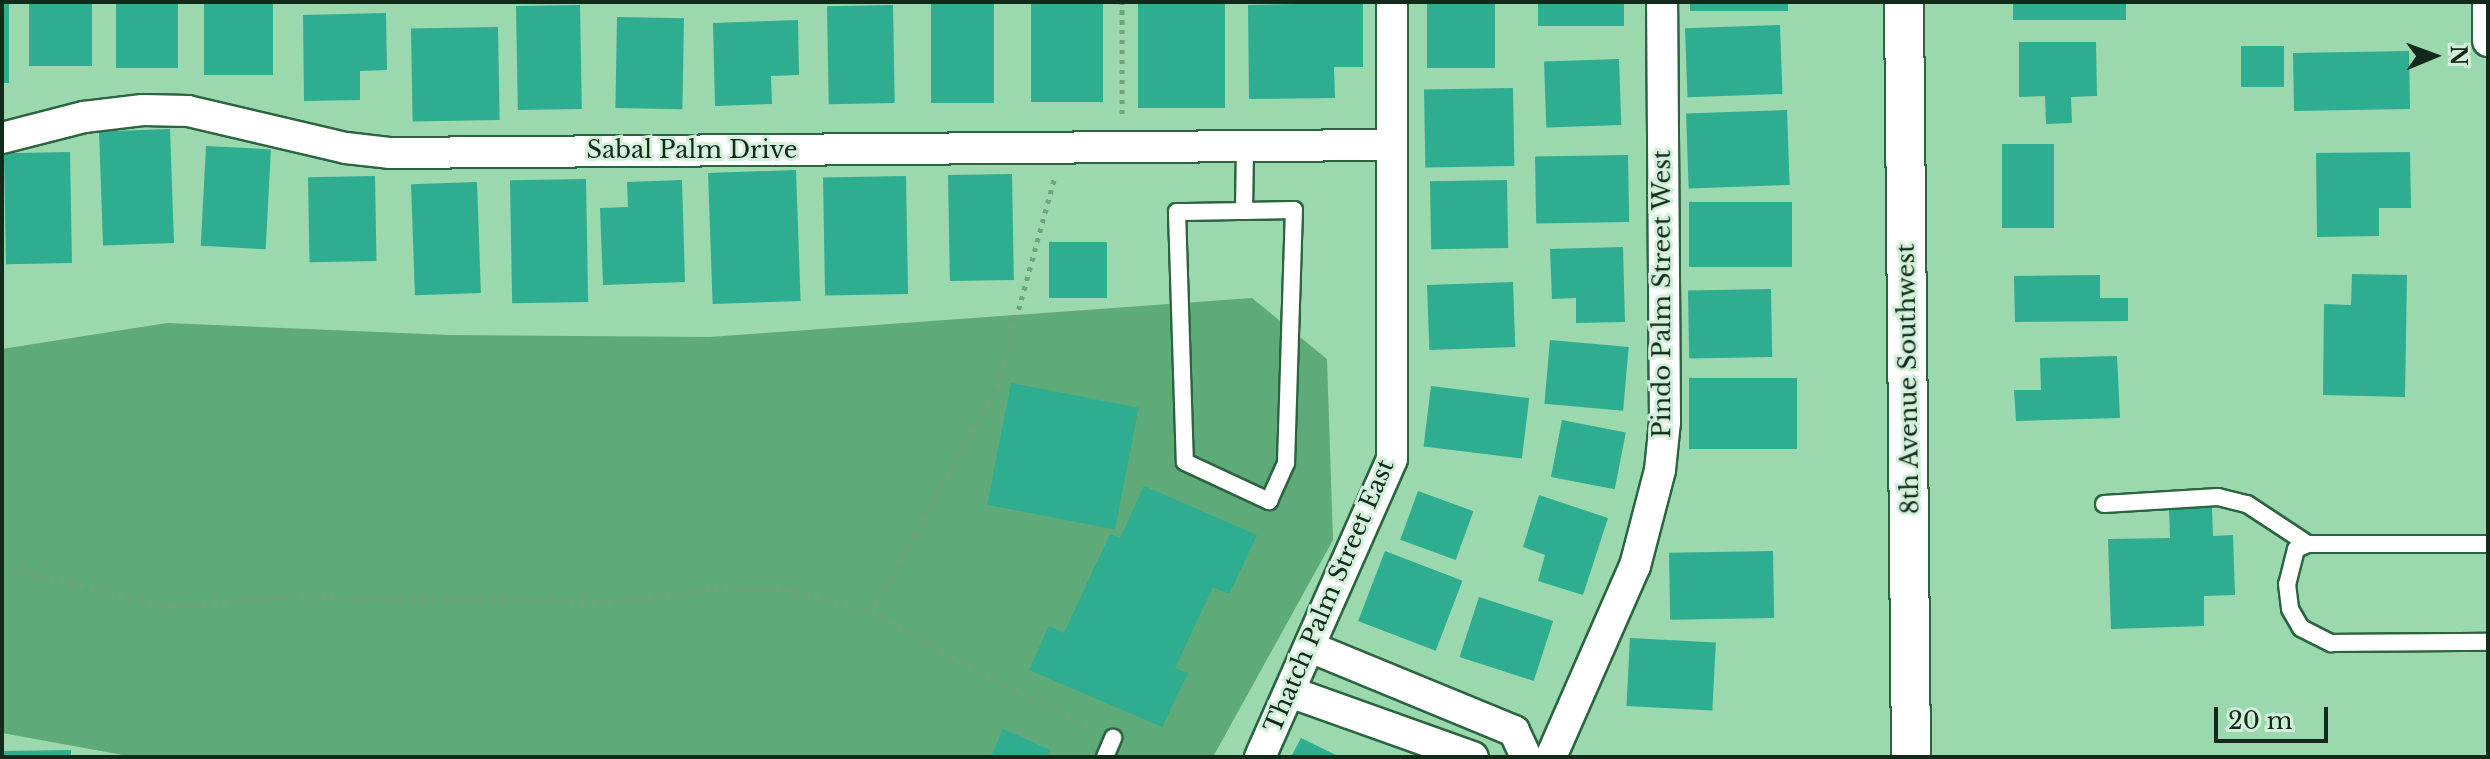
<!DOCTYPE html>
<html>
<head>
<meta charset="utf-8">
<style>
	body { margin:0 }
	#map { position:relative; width:2490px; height:759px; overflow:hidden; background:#9bd8ad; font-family:"Libre Baskerville",serif }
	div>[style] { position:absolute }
	.green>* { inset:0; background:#5eaa78 }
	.building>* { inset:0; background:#2ead90; transform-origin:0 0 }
	.path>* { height:5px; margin-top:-2.5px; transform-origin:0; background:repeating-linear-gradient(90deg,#70a27f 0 4px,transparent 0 10px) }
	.roads { filter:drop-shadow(2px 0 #2b6540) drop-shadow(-2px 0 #2b6540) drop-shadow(0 2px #2b6540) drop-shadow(0 -2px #2b6540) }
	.service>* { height:16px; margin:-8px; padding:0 8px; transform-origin:8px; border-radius:8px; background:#fff }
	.minor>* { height:30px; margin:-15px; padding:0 15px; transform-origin:15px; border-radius:15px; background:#fff }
	.tertiary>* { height:38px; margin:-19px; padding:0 19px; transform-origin:19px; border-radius:19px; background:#fff }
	span { translate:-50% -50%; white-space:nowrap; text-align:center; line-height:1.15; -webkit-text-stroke:6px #d3f0da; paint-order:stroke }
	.street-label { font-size:24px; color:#122a1a }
	.frame { position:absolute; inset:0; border:4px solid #122a1a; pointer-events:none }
	.north { position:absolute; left:2394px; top:16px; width:80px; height:80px; -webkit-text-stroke:6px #d3f0da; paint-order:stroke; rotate:89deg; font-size:22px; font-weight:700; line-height:32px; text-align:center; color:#122a1a }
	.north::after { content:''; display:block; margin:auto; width:28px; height:36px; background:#122a1a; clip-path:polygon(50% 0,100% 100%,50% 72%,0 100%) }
	.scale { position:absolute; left:2214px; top:707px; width:114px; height:36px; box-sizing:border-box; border:4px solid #122a1a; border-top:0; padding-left:10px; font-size:24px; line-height:28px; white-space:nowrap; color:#122a1a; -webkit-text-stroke:6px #d3f0da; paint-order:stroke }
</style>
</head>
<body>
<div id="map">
	<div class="green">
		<i style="clip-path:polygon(1252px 298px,1327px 359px,1333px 540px,1213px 757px,134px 757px,2px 733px,2px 349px,167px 323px,449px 335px,710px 337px)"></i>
	</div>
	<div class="building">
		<i style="left:2px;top:2px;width:7px;height:81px"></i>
		<i style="left:29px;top:2px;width:63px;height:64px"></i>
		<i style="left:116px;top:2px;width:62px;height:66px"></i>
		<i style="left:204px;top:2px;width:69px;height:73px"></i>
		<i style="left:931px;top:2px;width:63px;height:101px"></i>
		<i style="left:1031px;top:2px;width:72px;height:100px"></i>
		<i style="left:1138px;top:2px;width:87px;height:106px"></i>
		<i style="left:1427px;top:2px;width:68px;height:66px"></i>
		<i style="left:1538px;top:2px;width:86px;height:24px"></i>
		<i style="left:1690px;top:2px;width:98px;height:9px"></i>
		<i style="left:2013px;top:2px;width:113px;height:18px"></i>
		<i style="clip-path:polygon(1363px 3px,1363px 67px,1334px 67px,1335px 98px,1249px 99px,1248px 5px)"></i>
		<i style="left:580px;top:5px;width:104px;height:64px;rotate:89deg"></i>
		<i style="left:893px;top:5px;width:98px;height:66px;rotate:89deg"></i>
		<i style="clip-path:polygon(386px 13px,387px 70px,360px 71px,360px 100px,304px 101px,303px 15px)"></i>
		<i style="left:617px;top:17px;width:67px;height:91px;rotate:1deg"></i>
		<i style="clip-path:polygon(798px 20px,799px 75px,771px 76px,772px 104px,715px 106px,713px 23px)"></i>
		<i style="left:1780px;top:25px;width:69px;height:95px;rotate:88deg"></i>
		<i style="left:498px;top:27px;width:93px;height:87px;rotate:89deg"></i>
		<i style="clip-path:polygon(2019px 42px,2096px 42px,2097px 96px,2071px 97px,2072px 123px,2046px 124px,2045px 96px,2019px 97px)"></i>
		<i style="left:2241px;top:46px;width:43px;height:41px"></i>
		<i style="left:2409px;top:51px;width:58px;height:116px;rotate:89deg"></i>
		<i style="left:1619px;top:59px;width:66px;height:75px;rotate:88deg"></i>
		<i style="left:1513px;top:88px;width:78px;height:89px;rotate:89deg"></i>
		<i style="left:1787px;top:110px;width:75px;height:101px;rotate:88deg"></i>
		<i style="left:170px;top:129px;width:114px;height:71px;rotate:88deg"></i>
		<i style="left:2002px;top:144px;width:52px;height:84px"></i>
		<i style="left:206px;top:146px;width:65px;height:100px;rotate:3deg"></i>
		<i style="left:70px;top:152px;width:111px;height:66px;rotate:89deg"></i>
		<i style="clip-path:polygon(2410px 152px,2411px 208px,2379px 208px,2379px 236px,2317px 237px,2316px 153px)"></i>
		<i style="left:1628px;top:155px;width:67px;height:93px;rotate:89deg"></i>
		<i style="left:796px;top:170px;width:131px;height:88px;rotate:88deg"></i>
		<i style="left:1012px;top:174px;width:106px;height:64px;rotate:89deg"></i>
		<i style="left:375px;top:176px;width:85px;height:67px;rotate:89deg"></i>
		<i style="left:906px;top:176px;width:118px;height:83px;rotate:89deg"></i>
		<i style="left:586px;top:179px;width:123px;height:76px;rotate:89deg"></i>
		<i style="clip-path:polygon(682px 180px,685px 282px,603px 285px,600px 208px,628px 207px,627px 182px)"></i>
		<i style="left:1507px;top:180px;width:68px;height:77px;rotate:89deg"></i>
		<i style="left:477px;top:182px;width:111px;height:66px;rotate:88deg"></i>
		<i style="left:1792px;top:202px;width:65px;height:103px;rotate:90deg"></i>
		<i style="left:1107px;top:242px;width:56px;height:58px;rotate:90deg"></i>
		<i style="clip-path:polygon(1623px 247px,1625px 322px,1576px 323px,1576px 298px,1552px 299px,1550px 249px)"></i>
		<i style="clip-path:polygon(2352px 274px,2407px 275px,2405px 397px,2323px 395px,2324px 304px,2351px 305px)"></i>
		<i style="clip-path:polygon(2100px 275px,2100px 298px,2128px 298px,2128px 321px,2015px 322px,2014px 276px)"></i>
		<i style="left:1513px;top:282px;width:65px;height:86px;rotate:88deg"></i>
		<i style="left:1771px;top:289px;width:68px;height:83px;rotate:89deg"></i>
		<i style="left:1550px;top:340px;width:79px;height:64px;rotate:5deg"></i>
		<i style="clip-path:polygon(2117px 356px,2120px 418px,2016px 421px,2014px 390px,2041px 390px,2040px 358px)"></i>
		<i style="left:1797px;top:378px;width:71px;height:108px;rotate:90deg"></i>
		<i style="left:1011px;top:383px;width:130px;height:124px;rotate:11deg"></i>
		<i style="left:1431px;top:386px;width:99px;height:61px;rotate:7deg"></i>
		<i style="left:1562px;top:420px;width:65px;height:58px;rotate:11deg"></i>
		<i style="clip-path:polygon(1144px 486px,1257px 535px,1229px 594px,1213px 587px,1175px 668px,1188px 673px,1162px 727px,1029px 670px,1049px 626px,1064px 633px,1110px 534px,1120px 538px)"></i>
		<i style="left:1418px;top:491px;width:59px;height:52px;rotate:20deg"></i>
		<i style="clip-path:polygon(1539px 495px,1608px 518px,1583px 595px,1538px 581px,1545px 555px,1523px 547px)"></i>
		<i style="clip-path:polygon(2169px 508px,2212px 508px,2213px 536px,2233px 535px,2235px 595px,2204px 596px,2204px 626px,2111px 629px,2108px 539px,2170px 538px)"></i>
		<i style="left:1385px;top:551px;width:83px;height:75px;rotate:21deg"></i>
		<i style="left:1773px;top:551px;width:67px;height:104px;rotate:89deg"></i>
		<i style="left:1479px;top:597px;width:78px;height:63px;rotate:18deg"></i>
		<i style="left:1630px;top:638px;width:86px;height:68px;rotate:3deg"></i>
		<i style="clip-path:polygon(1003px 729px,1050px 750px,1047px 757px,991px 757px)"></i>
		<i style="clip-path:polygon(1301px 738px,1340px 757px,1291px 757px)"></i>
		<i style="clip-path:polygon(71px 750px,71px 757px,3px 757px,3px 751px)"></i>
	</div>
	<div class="path">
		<i style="left:1122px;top:114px;width:112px;rotate:-90deg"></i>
		<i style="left:1054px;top:180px;width:213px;rotate:105.3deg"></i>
		<i style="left:998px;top:385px;width:259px;rotate:119.1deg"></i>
		<i style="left:872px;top:611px;width:121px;rotate:29.7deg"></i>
		<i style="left:977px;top:671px;width:127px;rotate:26.2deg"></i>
		<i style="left:2px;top:567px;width:176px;rotate:13.2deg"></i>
		<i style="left:173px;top:607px;width:109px;rotate:-5.8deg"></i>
		<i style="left:281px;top:596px;width:326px;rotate:1.1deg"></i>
		<i style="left:607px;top:602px;width:109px;rotate:-7.4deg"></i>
		<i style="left:715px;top:588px;width:71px;rotate:0.8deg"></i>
		<i style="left:786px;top:589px;width:89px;rotate:14.3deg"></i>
	</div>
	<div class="roads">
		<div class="service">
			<i style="left:1244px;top:211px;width:67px;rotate:179.1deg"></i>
			<i style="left:1177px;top:212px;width:250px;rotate:88.2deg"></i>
			<i style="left:1185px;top:462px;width:93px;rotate:24.9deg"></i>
			<i style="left:1269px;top:501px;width:42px;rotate:-65.9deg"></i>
			<i style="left:1286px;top:463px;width:253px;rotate:-88.2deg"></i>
			<i style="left:1294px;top:210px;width:50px;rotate:178.9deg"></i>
			<i style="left:1244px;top:211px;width:65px;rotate:-89.1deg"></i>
			<i style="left:2104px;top:504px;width:114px;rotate:-3.5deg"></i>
			<i style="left:2218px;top:497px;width:30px;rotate:14deg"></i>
			<i style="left:2247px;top:504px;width:73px;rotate:33.3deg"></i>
			<i style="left:2488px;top:544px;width:180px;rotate:180deg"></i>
			<i style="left:2308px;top:544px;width:13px;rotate:157deg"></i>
			<i style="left:2296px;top:549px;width:36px;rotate:104deg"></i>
			<i style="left:2287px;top:584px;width:25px;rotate:83deg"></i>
			<i style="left:2290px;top:609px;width:22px;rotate:60deg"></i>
			<i style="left:2301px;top:628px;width:34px;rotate:27deg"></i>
			<i style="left:2331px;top:643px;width:157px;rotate:-0.4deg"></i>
			<i style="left:1105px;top:757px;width:21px;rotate:-67deg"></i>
		</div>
		<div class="minor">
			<i style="left:2488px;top:2px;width:39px;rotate:90deg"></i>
			<i style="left:2px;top:138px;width:85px;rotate:-14.4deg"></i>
			<i style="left:84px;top:117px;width:59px;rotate:-6.8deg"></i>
			<i style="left:143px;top:110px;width:45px;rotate:1.3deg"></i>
			<i style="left:188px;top:111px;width:162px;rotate:13.2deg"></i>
			<i style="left:346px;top:148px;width:43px;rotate:6.6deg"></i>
			<i style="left:389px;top:153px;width:1002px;rotate:-0.46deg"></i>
			<i style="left:1310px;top:647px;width:221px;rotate:22.4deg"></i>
			<i style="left:1514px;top:731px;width:29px;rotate:65deg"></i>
			<i style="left:1290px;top:692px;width:194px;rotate:19.6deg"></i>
			<i style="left:1260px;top:757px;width:326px;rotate:-66.1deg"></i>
			<i style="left:1392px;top:459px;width:457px;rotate:-90deg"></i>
			<i style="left:1551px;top:757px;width:209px;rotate:-66.3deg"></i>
			<i style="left:1635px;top:566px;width:99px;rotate:-75.4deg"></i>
			<i style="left:1660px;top:470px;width:48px;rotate:-84.1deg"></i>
			<i style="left:1665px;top:422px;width:420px;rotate:-90.4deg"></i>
		</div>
		<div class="tertiary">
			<i style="left:1904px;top:2px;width:755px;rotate:89.47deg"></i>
		</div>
	</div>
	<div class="street-label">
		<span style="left:692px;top:150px">Sabal Palm Drive</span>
		<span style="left:1662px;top:294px;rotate:-90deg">Pindo Palm Street West</span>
		<span style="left:1908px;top:379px;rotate:-91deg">8th Avenue Southwest</span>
		<span style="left:1329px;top:596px;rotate:-67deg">Thatch Palm Street East</span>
	</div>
	<div class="frame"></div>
	<div class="north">N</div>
	<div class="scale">20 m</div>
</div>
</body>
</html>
